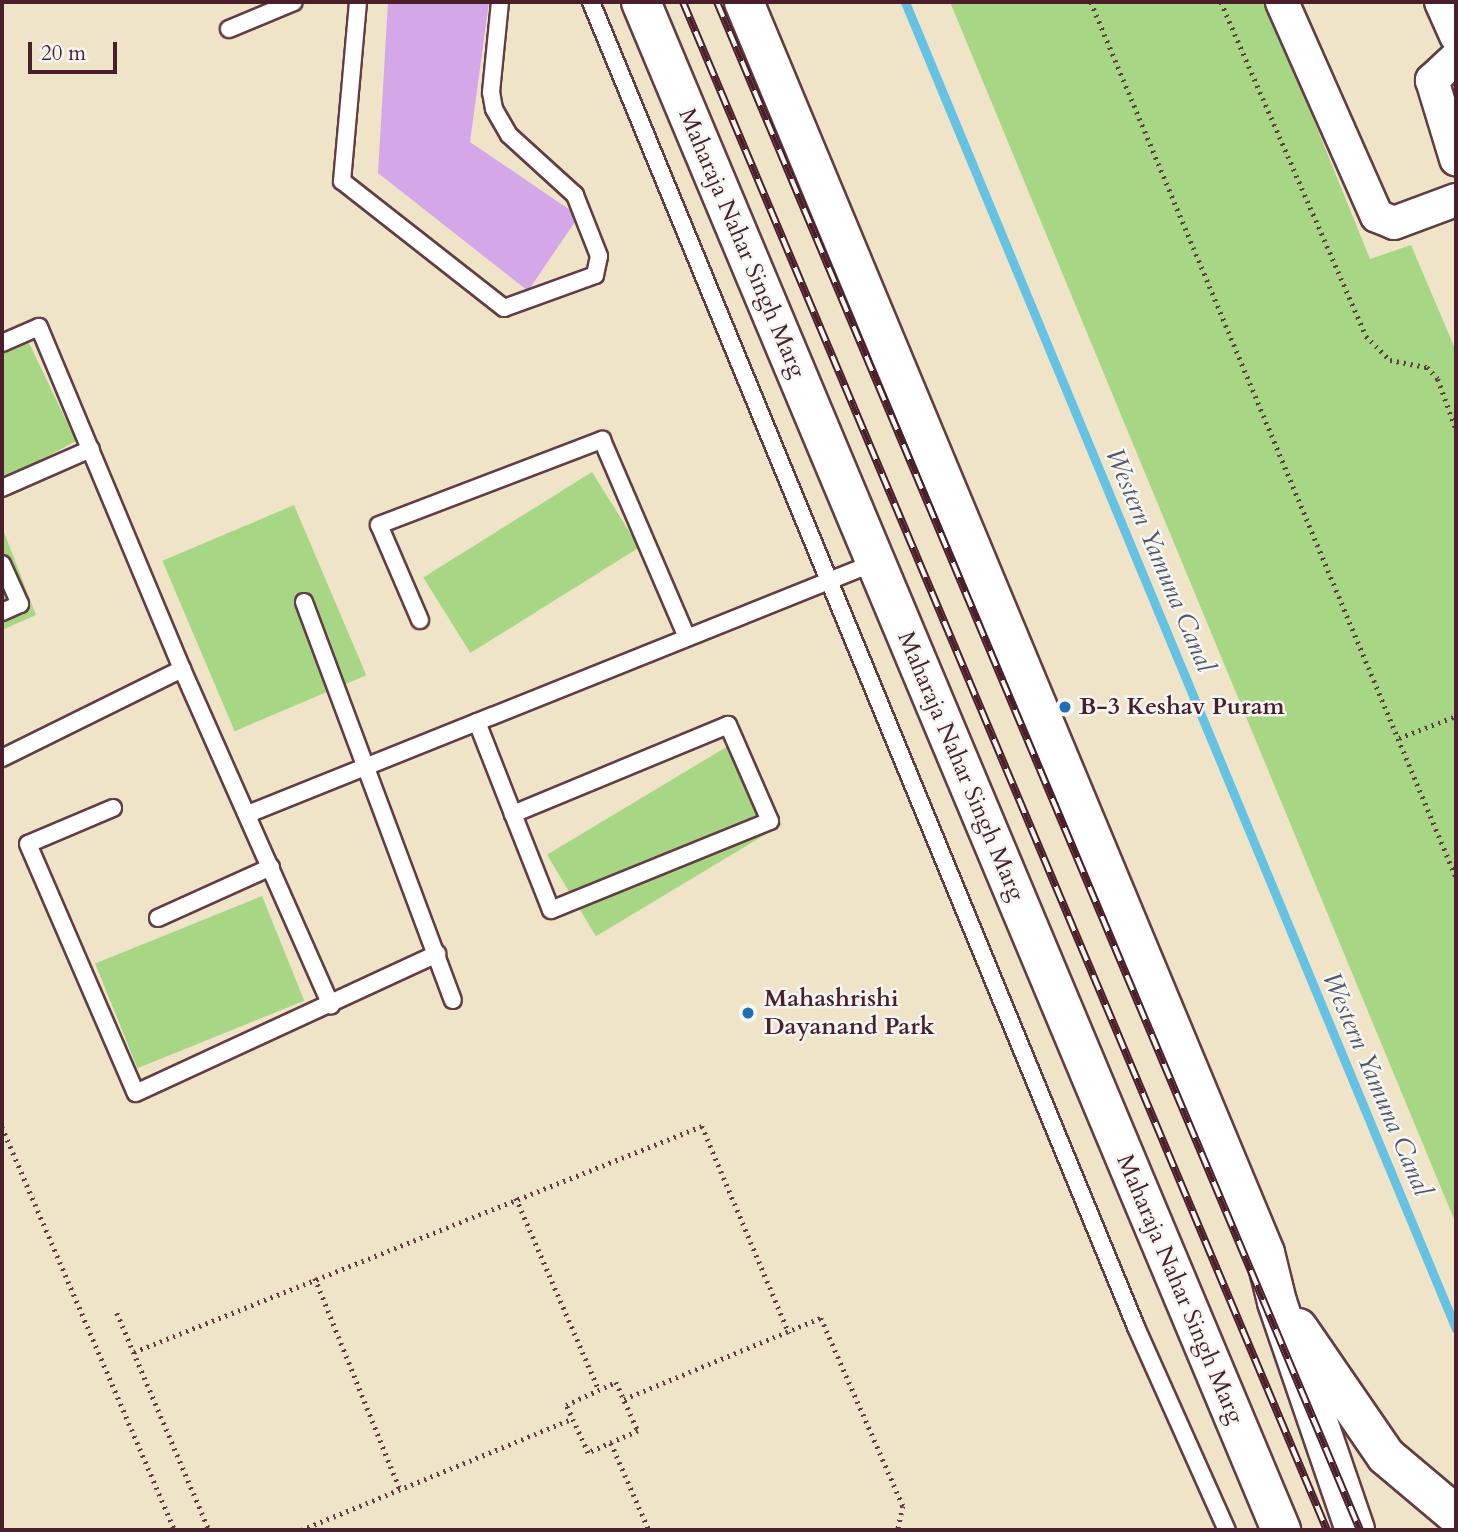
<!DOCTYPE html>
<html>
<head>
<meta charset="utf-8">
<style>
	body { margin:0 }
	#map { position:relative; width:1458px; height:1532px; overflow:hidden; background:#efe4c8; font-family:Cardo,serif }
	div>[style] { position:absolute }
	.green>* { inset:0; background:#a7d784; transform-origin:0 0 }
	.stream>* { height:9px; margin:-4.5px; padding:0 4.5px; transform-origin:4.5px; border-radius:4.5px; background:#65c2e3 }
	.building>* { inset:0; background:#d4a8e8 }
	.path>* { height:4.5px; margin-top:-2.25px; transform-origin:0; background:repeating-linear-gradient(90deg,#633d43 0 2px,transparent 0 7px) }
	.roads { filter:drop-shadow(2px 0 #633d43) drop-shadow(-2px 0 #633d43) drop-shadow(0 2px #633d43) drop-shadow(0 -2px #633d43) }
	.service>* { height:16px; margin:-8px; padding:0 8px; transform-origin:8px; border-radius:8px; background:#fff }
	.minor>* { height:32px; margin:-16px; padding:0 16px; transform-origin:16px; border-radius:16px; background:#fff }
	.secondary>* { height:38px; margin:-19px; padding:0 19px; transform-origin:19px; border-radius:19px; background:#fff }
	.rail>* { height:8px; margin-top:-4px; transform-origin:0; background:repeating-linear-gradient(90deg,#f6f6f2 0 16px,#4a1f2b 0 32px); box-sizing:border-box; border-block:2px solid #4a1f2b }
	.dots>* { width:19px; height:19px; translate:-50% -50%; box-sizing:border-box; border:4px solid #f6f6f2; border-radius:50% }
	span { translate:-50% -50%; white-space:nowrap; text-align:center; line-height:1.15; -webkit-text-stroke:5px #f6f6f2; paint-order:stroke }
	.street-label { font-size:24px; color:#4a1f2b }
	.poi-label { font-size:24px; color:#4a1f2b; font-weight:700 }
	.left { translate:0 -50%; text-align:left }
	.water-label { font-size:26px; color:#53586b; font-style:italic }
	.frame { position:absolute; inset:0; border:4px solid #4a1f2b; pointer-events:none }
	.scale { position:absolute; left:28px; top:42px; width:89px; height:32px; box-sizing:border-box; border:4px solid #4a1f2b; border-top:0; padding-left:9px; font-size:21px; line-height:24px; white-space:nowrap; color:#4a1f2b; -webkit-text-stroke:5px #f6f6f2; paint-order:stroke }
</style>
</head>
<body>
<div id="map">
	<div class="green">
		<i style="clip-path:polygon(950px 2px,1266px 2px,1370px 259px,1411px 245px,1456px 351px,1456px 1224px)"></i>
		<i style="clip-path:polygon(29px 343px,76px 441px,2px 481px,2px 354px)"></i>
		<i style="left:592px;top:472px;width:89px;height:199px;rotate:58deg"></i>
		<i style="left:294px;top:505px;width:185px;height:143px;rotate:67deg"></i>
		<i style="clip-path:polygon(2px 527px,36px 615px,2px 630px)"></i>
		<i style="left:733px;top:743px;width:95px;height:217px;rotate:59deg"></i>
		<i style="left:262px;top:896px;width:113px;height:180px;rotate:68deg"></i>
	</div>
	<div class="stream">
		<i style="left:905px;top:2px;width:1437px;rotate:67.45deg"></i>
	</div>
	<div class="building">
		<i style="clip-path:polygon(388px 2px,489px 2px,470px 142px,579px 216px,528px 291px,378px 173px)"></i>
	</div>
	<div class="path">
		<i style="left:1091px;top:2px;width:948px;rotate:67.36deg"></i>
		<i style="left:1221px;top:2px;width:364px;rotate:66.5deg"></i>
		<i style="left:1366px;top:336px;width:34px;rotate:45deg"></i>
		<i style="left:1390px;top:360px;width:38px;rotate:11deg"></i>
		<i style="left:1427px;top:367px;width:16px;rotate:47deg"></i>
		<i style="left:1438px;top:379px;width:53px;rotate:70.2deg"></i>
		<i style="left:1399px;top:738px;width:61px;rotate:-21.1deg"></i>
		<i style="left:2px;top:1127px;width:439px;rotate:66.8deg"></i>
		<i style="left:516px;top:1198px;width:209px;rotate:66.6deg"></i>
		<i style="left:315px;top:1278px;width:227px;rotate:68.1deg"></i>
		<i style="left:117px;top:1313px;width:236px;rotate:67deg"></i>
		<i style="left:134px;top:1352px;width:611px;rotate:-21.7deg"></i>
		<i style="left:702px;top:1126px;width:225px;rotate:67.2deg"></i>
		<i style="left:616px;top:1382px;width:54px;rotate:65.8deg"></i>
		<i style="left:638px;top:1431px;width:55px;rotate:156.3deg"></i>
		<i style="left:588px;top:1453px;width:53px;rotate:-114.6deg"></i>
		<i style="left:566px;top:1405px;width:55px;rotate:-24.7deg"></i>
		<i style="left:624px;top:1399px;width:213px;rotate:-22.4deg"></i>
		<i style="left:821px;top:1318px;width:205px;rotate:66.4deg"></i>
		<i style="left:903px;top:1506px;width:25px;rotate:102deg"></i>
		<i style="left:611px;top:1443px;width:95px;rotate:66.4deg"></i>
		<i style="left:301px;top:1530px;width:293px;rotate:-22.3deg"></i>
	</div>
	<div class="roads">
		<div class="service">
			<i style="left:358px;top:2px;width:180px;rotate:95.1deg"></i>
			<i style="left:342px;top:181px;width:206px;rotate:38.1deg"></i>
			<i style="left:504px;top:308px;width:97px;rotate:-19.9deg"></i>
			<i style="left:595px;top:275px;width:19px;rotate:-78deg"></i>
			<i style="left:599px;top:256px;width:66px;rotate:-111.5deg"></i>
			<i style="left:575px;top:195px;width:89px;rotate:-137.7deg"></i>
			<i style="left:509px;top:135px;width:30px;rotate:-120deg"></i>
			<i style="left:494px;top:109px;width:17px;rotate:-100deg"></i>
			<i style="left:491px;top:92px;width:90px;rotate:-84.3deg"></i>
			<i style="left:591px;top:2px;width:1433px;rotate:67.64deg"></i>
			<i style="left:1136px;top:1327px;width:222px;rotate:65.9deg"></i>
			<i style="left:229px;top:29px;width:70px;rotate:-22.6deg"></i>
			<i style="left:2px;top:343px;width:40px;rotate:-23.4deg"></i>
			<i style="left:39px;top:327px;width:371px;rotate:67.3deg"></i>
			<i style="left:182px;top:669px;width:368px;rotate:66.1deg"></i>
			<i style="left:2px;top:488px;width:97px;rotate:-23.7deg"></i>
			<i style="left:2px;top:564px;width:44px;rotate:65.8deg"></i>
			<i style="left:20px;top:604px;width:20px;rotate:156deg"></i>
			<i style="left:304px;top:602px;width:425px;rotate:69.5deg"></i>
			<i style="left:420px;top:620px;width:103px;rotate:-113.3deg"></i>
			<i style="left:379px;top:525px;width:239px;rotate:-20.9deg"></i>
			<i style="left:602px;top:440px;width:215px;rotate:66.7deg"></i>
			<i style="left:477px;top:722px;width:99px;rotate:68.6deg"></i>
			<i style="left:513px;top:814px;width:103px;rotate:68.4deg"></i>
			<i style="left:551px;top:910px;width:236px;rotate:-22.1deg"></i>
			<i style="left:770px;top:821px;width:105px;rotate:-113.6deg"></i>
			<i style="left:728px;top:725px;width:233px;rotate:157.5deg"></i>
			<i style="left:2px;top:758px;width:201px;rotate:-26.3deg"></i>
			<i style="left:113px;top:808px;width:92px;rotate:157deg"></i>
			<i style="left:28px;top:844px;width:271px;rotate:66.6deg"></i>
			<i style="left:136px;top:1093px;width:332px;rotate:-24.8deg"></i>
			<i style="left:248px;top:814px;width:677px;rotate:-21.86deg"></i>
			<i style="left:158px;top:918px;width:124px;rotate:-24.3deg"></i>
		</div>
		<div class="minor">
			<i style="left:1282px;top:2px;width:234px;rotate:66.1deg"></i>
			<i style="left:1377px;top:216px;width:18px;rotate:22deg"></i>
			<i style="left:1394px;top:223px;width:66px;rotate:-20.4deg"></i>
			<i style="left:1441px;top:2px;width:37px;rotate:66deg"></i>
			<i style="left:1456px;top:58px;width:33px;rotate:137deg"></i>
			<i style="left:1432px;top:80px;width:83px;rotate:73.1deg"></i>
		</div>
		<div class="secondary">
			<i style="left:641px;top:2px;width:1657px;rotate:67.27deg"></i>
			<i style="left:744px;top:2px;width:1355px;rotate:67.39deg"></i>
			<i style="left:1265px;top:1253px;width:50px;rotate:76.2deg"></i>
			<i style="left:1277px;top:1302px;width:241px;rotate:71.1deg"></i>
			<i style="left:1298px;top:1328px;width:155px;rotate:55.5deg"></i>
			<i style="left:1386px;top:1456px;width:92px;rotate:40.1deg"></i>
		</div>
	</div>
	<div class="rail">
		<i style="left:683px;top:2px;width:1658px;rotate:67.15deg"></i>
		<i style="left:717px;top:2px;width:1658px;rotate:67.18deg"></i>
	</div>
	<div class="dots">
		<i style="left:1065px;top:707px;background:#1f6fb2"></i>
		<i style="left:748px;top:1013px;background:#1f6fb2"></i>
	</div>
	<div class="street-label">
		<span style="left:742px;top:243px;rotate:67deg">Maharaja Nahar Singh Marg</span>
		<span style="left:961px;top:766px;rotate:67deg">Maharaja Nahar Singh Marg</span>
		<span style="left:1180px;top:1289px;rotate:67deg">Maharaja Nahar Singh Marg</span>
	</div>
	<div class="poi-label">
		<span class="left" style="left:1079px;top:707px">B-3 Keshav Puram</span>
		<span class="left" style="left:764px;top:1013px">Mahashrishi<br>Dayanand Park</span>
	</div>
	<div class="water-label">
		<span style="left:1160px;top:560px;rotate:67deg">Western Yamuna Canal</span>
		<span style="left:1377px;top:1084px;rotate:67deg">Western Yamuna Canal</span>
	</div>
	<div class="frame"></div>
	<div class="scale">20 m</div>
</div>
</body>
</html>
